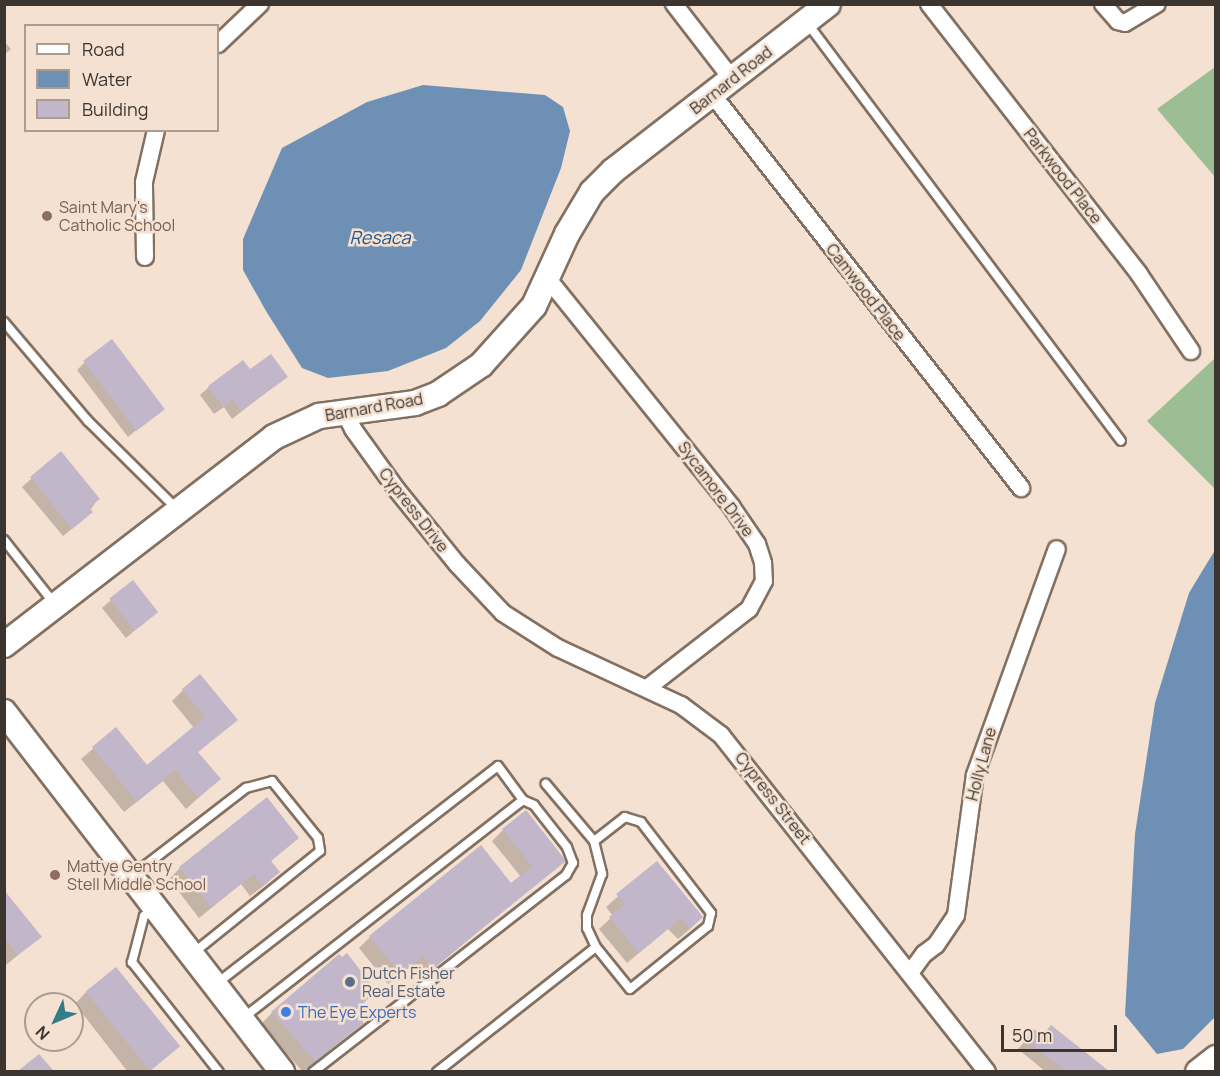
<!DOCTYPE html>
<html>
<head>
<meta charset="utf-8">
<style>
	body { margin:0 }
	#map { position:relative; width:1220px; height:1076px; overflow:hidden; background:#f4e1d1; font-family:Manrope,sans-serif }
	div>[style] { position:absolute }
	.forest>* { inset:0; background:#9dbe95 }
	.water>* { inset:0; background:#6e90b4 }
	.shadow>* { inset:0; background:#0003 }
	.building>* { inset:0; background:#c1b6ca; transform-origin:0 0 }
	.roads { filter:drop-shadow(2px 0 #827162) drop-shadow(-2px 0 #827162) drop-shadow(0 2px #827162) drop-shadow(0 -2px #827162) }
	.lane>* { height:8px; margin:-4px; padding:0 4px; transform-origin:4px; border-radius:4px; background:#fff }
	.street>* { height:16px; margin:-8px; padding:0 8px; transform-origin:8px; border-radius:8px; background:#fff }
	.secondary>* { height:24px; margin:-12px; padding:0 12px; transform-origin:12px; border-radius:12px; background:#fff }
	.dots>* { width:16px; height:16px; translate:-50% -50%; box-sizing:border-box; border:3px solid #f4e1d1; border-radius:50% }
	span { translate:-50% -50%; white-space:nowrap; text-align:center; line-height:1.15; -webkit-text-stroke:5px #f4e1d1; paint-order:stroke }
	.street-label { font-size:16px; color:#3c352f }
	.education-label { font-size:16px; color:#785e54 }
	.left { translate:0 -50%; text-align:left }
	.service-label { font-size:16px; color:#4e5e75 }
	.shop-label { font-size:16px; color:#366cbe }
	.water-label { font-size:18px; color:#245687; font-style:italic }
	.frame { position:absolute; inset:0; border:6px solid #3c352f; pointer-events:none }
	.legend { position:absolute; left:24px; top:24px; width:195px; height:108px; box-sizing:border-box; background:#f4e1d1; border:2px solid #aa9c90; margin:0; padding:8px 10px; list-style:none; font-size:18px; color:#3c352f }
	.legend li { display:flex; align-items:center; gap:12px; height:30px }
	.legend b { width:30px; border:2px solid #aa9c90 }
	.north { position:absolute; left:24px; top:992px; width:60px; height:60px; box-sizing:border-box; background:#f4e1d1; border:2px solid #aa9c90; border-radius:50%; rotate:226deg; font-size:16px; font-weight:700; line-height:24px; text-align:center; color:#3c352f }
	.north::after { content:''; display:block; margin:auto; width:21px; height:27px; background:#367b88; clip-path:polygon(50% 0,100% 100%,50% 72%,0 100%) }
	.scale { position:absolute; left:1001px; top:1025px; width:116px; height:27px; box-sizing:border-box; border:3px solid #3c352f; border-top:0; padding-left:8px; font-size:18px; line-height:21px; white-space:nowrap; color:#3c352f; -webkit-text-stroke:4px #f4e1d1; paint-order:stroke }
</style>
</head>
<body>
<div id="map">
	<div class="forest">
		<i style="clip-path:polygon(1215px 67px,1215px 177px,1157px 109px)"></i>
		<i style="clip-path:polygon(1215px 358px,1215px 489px,1147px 421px)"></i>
	</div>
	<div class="water">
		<i style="clip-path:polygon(423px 85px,545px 95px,563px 107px,570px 131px,561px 168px,521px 270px,480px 321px,446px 348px,388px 371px,328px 378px,302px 368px,266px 311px,243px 270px,243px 239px,282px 148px,367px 102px)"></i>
		<i style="clip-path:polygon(1215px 550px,1215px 1017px,1183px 1049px,1157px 1054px,1125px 1015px,1135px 834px,1155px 703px,1189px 593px)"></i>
	</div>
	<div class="shadow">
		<i style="clip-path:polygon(4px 41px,11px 49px,4px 55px)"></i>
		<i style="clip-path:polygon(85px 362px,163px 408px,128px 437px,77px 370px)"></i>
		<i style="clip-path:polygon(286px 377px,232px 419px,224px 407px,214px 414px,200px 395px,209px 387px)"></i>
		<i style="clip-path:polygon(61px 453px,98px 499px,83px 520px,63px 536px,22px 487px)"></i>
		<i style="clip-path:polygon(111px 600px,156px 612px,126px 638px,102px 608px)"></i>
		<i style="clip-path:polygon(183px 690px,236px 720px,197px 753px,219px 779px,186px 809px,163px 781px,124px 812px,81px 759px,116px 729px,147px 767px,194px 728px,172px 701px)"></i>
		<i style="clip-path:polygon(503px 830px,564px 861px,421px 979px,411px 966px,388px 984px,359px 948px,370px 937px,511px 885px,521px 877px,492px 841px)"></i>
		<i style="clip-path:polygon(297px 838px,270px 862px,278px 872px,266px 884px,250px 896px,241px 884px,199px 918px,169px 879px,180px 868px)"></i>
		<i style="clip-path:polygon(656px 863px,690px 929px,678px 939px,668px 929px,627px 963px,599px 929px,613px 916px,606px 907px)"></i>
		<i style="clip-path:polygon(4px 892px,40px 937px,6px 965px,4px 963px)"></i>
		<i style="clip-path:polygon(86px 992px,178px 1047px,149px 1072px,128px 1072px,75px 1004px)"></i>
		<i style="clip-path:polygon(375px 992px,354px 1012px,362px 1023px,303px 1072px,261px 1024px,272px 1013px)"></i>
		<i style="clip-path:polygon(1051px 1027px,1106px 1072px,1046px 1072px,1018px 1049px,1034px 1031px,1041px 1037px)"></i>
	</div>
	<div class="building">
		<i style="left:112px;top:339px;width:88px;height:36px;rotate:53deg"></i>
		<i style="clip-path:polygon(271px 354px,288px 377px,241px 411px,233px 400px,223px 407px,208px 386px,243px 360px,250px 369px)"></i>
		<i style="clip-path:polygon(61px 451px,100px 499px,89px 507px,93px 512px,72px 529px,30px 477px)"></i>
		<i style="left:133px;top:580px;width:41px;height:30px;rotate:52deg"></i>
		<i style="clip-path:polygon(200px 674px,238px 720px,198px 752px,221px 779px,198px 798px,175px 770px,137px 802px,92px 747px,116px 727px,147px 765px,205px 717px,182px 689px)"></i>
		<i style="clip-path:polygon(267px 797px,299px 838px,271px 861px,280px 872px,263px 886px,254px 874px,211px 907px,179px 867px)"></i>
		<i style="clip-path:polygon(526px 810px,566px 861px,433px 968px,423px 956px,401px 974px,369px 936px,481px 845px,511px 883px,532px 866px,502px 829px)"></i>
		<i style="clip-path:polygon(657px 861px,703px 917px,690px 929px,681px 918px,639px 953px,609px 917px,625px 904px,616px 894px)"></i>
		<i style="clip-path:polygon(4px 890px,42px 937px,18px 955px,4px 938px)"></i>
		<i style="clip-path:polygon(347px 953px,377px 992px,354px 1010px,364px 1023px,315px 1061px,271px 1012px,339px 954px,342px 957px)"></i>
		<i style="left:116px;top:967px;width:102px;height:39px;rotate:51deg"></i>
		<i style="clip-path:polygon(1051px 1025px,1109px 1071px,1065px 1071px,1026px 1040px,1034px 1029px,1042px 1036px)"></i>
		<i style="clip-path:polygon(39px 1054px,54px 1071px,18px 1071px)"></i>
	</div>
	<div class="roads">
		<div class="lane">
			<i style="left:808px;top:24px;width:521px;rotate:53.11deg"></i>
			<i style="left:4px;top:322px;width:130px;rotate:49.7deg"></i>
			<i style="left:88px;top:421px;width:127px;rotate:44.7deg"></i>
			<i style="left:4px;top:540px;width:80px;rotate:51.6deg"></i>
			<i style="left:594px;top:841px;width:34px;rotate:76deg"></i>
			<i style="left:602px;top:874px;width:44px;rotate:110.1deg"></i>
			<i style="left:587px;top:915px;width:13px;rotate:90deg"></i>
			<i style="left:587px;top:928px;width:21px;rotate:65deg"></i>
			<i style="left:133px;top:875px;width:143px;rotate:-37.6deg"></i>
			<i style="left:246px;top:788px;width:27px;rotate:-15deg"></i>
			<i style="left:272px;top:781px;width:73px;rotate:51.1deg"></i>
			<i style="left:318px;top:838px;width:13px;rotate:81deg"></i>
			<i style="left:320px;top:851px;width:164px;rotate:141.2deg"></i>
			<i style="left:152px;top:910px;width:10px;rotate:143deg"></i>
			<i style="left:144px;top:916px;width:48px;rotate:104.6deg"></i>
			<i style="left:132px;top:962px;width:140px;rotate:51.7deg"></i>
			<i style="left:216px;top:984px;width:356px;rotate:-37.7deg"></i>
			<i style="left:498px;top:766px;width:42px;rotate:53.7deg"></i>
			<i style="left:523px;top:800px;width:353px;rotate:142.1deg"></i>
			<i style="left:313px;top:1072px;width:321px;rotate:-37.9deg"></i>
			<i style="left:566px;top:875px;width:14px;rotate:-60deg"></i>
			<i style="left:573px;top:863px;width:17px;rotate:-111deg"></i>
			<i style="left:567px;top:847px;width:53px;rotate:-128.2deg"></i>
			<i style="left:534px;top:805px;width:12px;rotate:-156deg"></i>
			<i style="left:437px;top:1072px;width:202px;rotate:-38.2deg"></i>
			<i style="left:596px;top:947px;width:54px;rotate:51deg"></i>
			<i style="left:630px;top:989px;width:100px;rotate:-38.9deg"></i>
			<i style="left:708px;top:926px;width:13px;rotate:-77deg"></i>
			<i style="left:711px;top:913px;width:115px;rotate:-127.6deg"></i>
			<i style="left:641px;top:822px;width:17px;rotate:-163deg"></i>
			<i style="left:625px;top:817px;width:39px;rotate:142deg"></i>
			<i style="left:594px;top:841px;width:75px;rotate:-130.1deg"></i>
		</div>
		<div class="street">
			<i style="left:674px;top:4px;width:95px;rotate:52.3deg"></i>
			<i style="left:929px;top:4px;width:342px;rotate:52.1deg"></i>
			<i style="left:1139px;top:274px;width:93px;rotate:56deg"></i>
			<i style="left:1103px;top:4px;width:23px;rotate:49deg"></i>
			<i style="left:1118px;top:21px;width:7px;rotate:16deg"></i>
			<i style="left:1125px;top:23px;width:37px;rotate:-31deg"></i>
			<i style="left:218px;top:44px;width:58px;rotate:-43.6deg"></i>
			<i style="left:712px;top:94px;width:501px;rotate:51.89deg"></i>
			<i style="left:145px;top:257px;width:75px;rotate:-90.8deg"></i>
			<i style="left:144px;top:182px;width:53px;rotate:-77deg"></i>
			<i style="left:548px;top:279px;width:292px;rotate:51.1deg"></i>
			<i style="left:731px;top:506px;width:46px;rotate:55.6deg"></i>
			<i style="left:757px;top:544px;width:20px;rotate:72deg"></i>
			<i style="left:763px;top:563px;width:18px;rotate:87deg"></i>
			<i style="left:764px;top:581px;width:32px;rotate:118deg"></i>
			<i style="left:749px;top:609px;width:129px;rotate:142.2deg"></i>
			<i style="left:344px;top:411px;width:20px;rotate:63deg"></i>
			<i style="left:353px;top:429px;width:75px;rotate:54.2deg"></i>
			<i style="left:397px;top:490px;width:95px;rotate:51deg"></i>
			<i style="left:457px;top:564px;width:67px;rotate:46.8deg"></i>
			<i style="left:503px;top:613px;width:65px;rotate:32.5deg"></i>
			<i style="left:558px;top:648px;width:136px;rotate:24.9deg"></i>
			<i style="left:681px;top:705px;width:50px;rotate:36.9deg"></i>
			<i style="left:721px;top:735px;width:429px;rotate:51.7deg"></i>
			<i style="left:910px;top:973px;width:24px;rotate:-54deg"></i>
			<i style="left:924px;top:954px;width:15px;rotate:-37deg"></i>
			<i style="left:936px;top:945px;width:36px;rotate:-56deg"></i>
			<i style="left:956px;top:915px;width:141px;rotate:-82.3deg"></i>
			<i style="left:975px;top:775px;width:240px;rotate:-70.1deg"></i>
		</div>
		<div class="secondary">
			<i style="left:4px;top:645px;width:341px;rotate:-37.6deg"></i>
			<i style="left:274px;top:437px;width:50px;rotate:-25deg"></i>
			<i style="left:319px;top:416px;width:97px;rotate:-7.7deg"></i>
			<i style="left:415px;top:403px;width:25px;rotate:-21deg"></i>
			<i style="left:438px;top:394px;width:52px;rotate:-34deg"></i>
			<i style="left:481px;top:365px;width:79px;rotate:-48.1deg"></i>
			<i style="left:534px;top:306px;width:79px;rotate:-65.4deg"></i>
			<i style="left:567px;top:234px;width:49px;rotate:-59.2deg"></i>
			<i style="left:592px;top:192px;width:30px;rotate:-45deg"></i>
			<i style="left:613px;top:171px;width:272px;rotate:-37.8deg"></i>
			<i style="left:4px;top:712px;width:455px;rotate:52.3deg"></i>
			<i style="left:1198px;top:1072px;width:23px;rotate:-38deg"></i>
		</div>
	</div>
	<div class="dots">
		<i style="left:47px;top:216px;background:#8d6e63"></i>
		<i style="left:55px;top:875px;background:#8d6e63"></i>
		<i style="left:350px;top:982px;background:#5c6f8a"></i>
		<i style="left:286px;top:1012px;background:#3f7fe0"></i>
	</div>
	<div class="street-label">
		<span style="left:731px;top:80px;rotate:-38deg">Barnard Road</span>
		<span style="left:1063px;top:176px;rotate:52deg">Parkwood Place</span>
		<span style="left:866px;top:292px;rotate:52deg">Camwood Place</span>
		<span style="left:374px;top:407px;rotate:-10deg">Barnard Road</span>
		<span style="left:716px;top:489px;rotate:53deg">Sycamore Drive</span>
		<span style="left:414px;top:510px;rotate:52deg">Cypress Drive</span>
		<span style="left:981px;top:764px;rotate:-75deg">Holly Lane</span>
		<span style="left:773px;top:798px;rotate:52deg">Cypress Street</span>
	</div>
	<div class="education-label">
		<span class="left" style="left:59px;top:216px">Saint Mary's<br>Catholic School</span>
		<span class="left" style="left:67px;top:875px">Mattye Gentry<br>Stell Middle School</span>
	</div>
	<div class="service-label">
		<span class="left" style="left:362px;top:982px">Dutch Fisher<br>Real Estate</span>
	</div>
	<div class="shop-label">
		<span class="left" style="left:298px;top:1012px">The Eye Experts</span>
	</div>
	<div class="water-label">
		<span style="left:380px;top:237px">Resaca</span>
	</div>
	<div class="frame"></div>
	<ul class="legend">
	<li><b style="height:8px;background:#fff"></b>Road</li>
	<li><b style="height:16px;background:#6e90b4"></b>Water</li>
	<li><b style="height:16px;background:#c1b6ca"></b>Building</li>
	</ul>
	<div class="north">N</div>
	<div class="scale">50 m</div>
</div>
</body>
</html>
